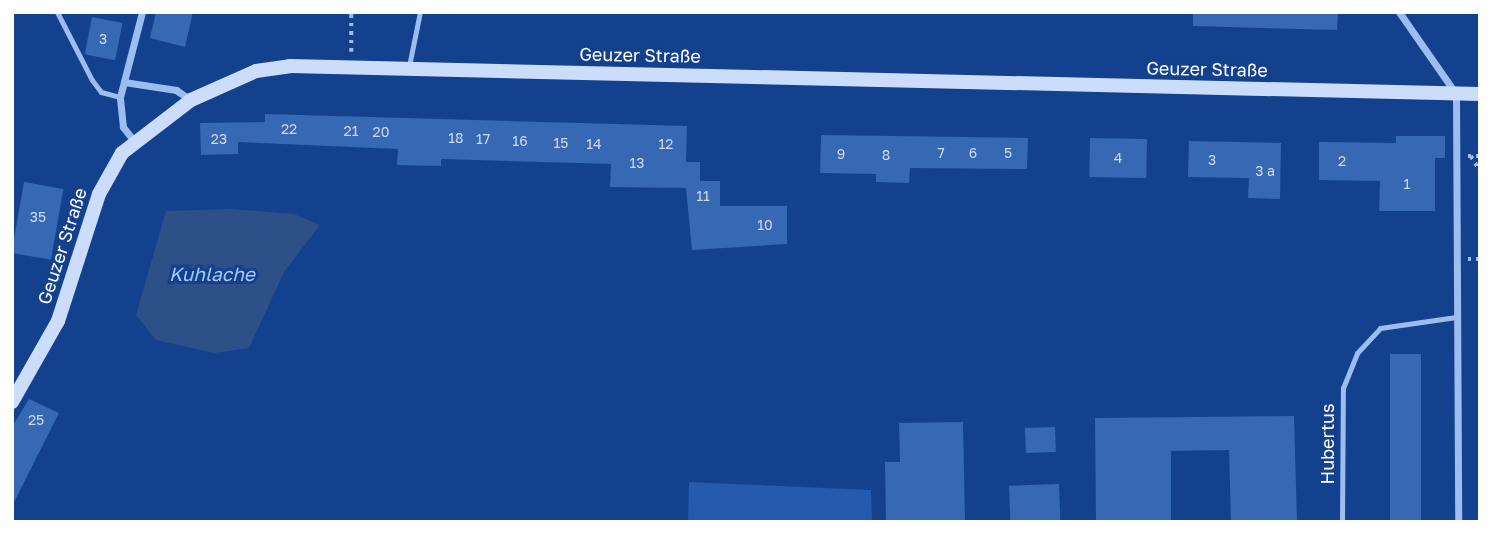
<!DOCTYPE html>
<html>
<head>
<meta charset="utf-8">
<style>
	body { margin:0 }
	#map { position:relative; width:1492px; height:534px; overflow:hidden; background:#13418d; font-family:"Golos Text",sans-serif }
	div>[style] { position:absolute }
	.green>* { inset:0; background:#255aac }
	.water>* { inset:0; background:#2e5088 }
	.building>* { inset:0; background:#3768b4; transform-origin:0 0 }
	.path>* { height:3.5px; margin-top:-1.75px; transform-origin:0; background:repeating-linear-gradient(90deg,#9cbdf0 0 3.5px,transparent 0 8.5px) }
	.lane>* { height:5px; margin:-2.5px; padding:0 2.5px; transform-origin:2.5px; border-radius:2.5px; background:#9cbdf0 }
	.street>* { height:7px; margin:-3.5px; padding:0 3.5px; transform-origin:3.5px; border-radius:3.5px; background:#9cbdf0 }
	.secondary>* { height:14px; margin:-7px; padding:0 7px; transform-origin:7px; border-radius:7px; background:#cbddfb }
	span { translate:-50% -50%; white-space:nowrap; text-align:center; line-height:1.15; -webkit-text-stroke:6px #13418d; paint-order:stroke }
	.number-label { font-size:14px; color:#cdd9ec }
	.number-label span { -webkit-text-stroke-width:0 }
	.street-label { font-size:18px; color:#fff }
	.water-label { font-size:19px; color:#a8c8f8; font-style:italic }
	.frame { position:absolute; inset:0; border:14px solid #fff; pointer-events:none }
</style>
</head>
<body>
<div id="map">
	<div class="green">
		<i style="clip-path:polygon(689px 482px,871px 490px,872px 522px,688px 522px)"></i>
	</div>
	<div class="water">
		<i style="clip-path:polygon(231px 209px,294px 214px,320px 225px,284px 272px,249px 348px,214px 353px,156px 340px,136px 315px,166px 211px)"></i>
	</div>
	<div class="building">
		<i style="clip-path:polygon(156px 12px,193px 12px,185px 47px,150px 38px)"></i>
		<i style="clip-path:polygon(1193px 12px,1338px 12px,1337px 30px,1193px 26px)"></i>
		<i style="left:92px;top:17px;width:31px;height:38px;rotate:11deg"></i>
		<i style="clip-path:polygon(265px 114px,687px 126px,686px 162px,700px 162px,700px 181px,720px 181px,720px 206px,787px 206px,787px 244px,692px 250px,686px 188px,610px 187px,611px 164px,441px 159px,441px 166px,397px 165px,398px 149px,238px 142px,238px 154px,201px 155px,200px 123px,265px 122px)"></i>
		<i style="clip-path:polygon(821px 135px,1028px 138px,1027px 169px,910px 168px,909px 183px,876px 182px,876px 174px,820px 173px)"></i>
		<i style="clip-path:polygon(1396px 136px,1445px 136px,1445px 158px,1435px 158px,1435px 211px,1379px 211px,1380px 181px,1319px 180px,1319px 142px,1396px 143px)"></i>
		<i style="left:1090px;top:138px;width:57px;height:39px;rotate:1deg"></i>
		<i style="clip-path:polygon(1189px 141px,1281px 143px,1280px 199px,1248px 198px,1249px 178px,1188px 177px)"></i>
		<i style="left:24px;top:182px;width:40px;height:72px;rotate:10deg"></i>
		<i style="left:1390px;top:354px;width:31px;height:168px"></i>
		<i style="clip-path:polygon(29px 399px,59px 413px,12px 506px,12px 427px)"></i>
		<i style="clip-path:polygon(1294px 416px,1297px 522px,1231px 522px,1229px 450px,1171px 451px,1171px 522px,1096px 522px,1095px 418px)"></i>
		<i style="clip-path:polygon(963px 422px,965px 522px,886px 522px,885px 462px,900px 462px,899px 423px)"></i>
		<i style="left:1055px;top:427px;width:25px;height:30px;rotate:88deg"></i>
		<i style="left:1059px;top:484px;width:38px;height:50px;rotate:88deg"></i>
	</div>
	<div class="path">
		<i style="left:351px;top:52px;width:40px;rotate:-90deg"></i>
		<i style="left:1468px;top:156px;width:12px"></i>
		<i style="left:1471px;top:156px;width:17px;rotate:59deg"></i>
		<i style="left:1468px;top:259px;width:12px"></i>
	</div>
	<div class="lane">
		<i style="left:57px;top:12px;width:76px;rotate:62.8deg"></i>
		<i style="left:92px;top:80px;width:15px;rotate:53deg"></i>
		<i style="left:101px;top:92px;width:20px;rotate:15deg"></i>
		<i style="left:409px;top:66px;width:55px;rotate:-78.5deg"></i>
		<i style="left:1342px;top:522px;width:134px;rotate:-89.6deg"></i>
		<i style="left:1343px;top:388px;width:38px;rotate:-68deg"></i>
		<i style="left:1357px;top:353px;width:34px;rotate:-47deg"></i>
		<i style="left:1380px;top:328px;width:77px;rotate:-8.2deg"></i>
	</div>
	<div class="street">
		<i style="left:1399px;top:12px;width:100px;rotate:55.2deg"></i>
		<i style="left:1456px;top:94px;width:428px;rotate:89.7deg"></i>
		<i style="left:124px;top:82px;width:53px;rotate:8.7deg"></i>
		<i style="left:176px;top:90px;width:18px;rotate:34deg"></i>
		<i style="left:134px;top:141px;width:18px;rotate:-128deg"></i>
		<i style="left:123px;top:127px;width:30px;rotate:-96deg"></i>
		<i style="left:120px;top:97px;width:88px;rotate:-75.5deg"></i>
	</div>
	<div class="secondary">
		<i style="left:12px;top:402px;width:93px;rotate:-60.4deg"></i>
		<i style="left:58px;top:321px;width:133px;rotate:-72.1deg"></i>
		<i style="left:99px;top:194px;width:47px;rotate:-60.7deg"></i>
		<i style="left:122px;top:153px;width:87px;rotate:-37.5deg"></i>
		<i style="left:191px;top:100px;width:71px;rotate:-24deg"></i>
		<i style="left:256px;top:71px;width:34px;rotate:-8deg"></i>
		<i style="left:290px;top:66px;width:1190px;rotate:1.35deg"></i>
	</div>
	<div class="number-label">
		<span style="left:103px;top:39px">3</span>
		<span style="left:289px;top:129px">22</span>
		<span style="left:351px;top:131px">21</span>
		<span style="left:381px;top:132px">20</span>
		<span style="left:456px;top:138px">18</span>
		<span style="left:219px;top:139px">23</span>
		<span style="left:483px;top:139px">17</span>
		<span style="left:520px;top:141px">16</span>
		<span style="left:561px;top:143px">15</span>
		<span style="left:594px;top:144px">14</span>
		<span style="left:666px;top:144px">12</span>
		<span style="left:941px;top:153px">7</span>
		<span style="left:973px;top:153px">6</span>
		<span style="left:1008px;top:153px">5</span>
		<span style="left:841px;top:154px">9</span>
		<span style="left:886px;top:155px">8</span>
		<span style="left:1118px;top:158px">4</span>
		<span style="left:1212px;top:160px">3</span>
		<span style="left:1342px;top:161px">2</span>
		<span style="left:637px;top:163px">13</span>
		<span style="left:1265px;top:171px">3 a</span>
		<span style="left:1407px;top:184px">1</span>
		<span style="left:703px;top:196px">11</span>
		<span style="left:38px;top:217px">35</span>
		<span style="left:765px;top:225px">10</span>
		<span style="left:36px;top:420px">25</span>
	</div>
	<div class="street-label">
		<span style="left:640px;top:55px;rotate:1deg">Geuzer Straße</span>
		<span style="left:1207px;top:69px;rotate:1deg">Geuzer Straße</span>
		<span style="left:62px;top:246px;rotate:-72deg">Geuzer Straße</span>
		<span style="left:1327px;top:444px;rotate:-90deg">Hubertus</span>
	</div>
	<div class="water-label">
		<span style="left:212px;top:274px">Kuhlache</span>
	</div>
	<div class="frame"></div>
</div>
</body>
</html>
